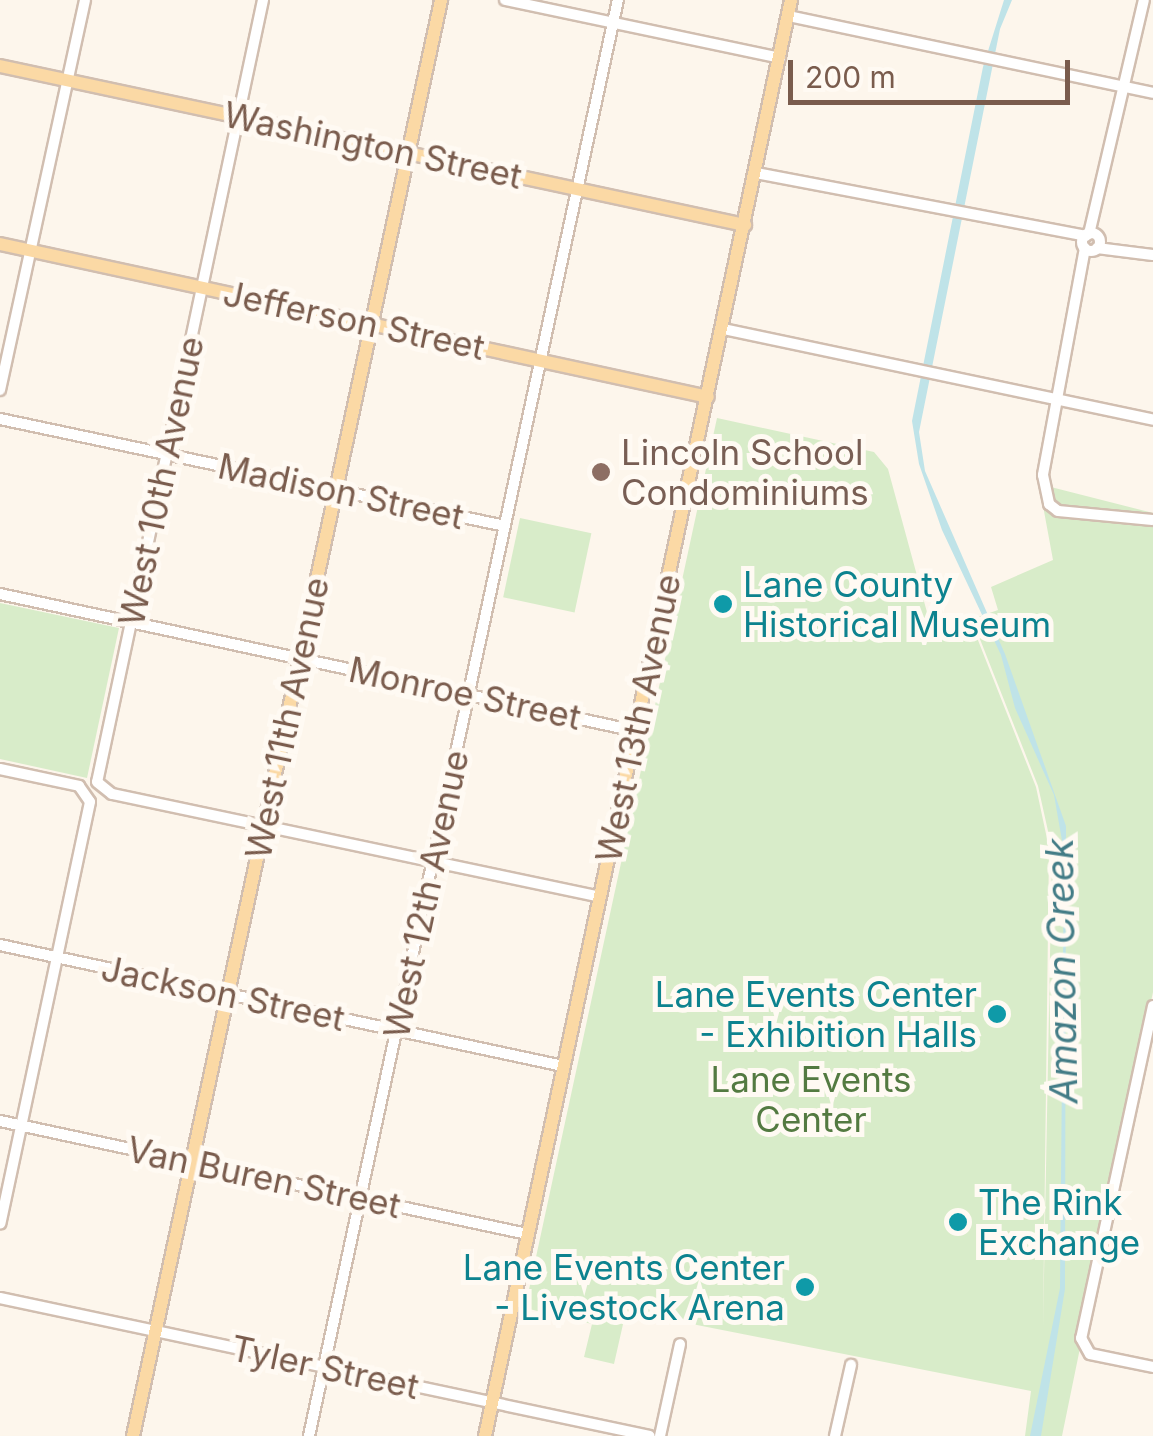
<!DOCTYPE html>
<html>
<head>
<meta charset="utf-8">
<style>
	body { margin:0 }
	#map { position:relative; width:1153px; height:1436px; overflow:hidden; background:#fdf6ec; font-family:Inter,sans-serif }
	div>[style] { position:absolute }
	.green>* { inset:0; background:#d8ecc9; transform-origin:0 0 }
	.water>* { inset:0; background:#bfe3e8 }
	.roads { filter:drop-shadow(2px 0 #d1beb0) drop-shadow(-2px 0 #d1beb0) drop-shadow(0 2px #d1beb0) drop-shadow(0 -2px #d1beb0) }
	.minor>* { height:10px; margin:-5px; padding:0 5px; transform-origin:5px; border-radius:5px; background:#fff }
	.minor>.ring { margin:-5px; padding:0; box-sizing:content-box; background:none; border:10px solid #fff; border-radius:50% }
	.major>* { height:12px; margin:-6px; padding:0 6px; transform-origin:6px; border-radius:6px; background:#fbd9a5 }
	.dots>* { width:28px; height:28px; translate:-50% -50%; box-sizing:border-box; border:5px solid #fffaf3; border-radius:50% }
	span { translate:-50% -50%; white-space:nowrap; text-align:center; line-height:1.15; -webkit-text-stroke:10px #fffaf3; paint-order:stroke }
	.street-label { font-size:35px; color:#7a5c4d }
	.education-label { font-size:35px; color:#785e54 }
	.left { translate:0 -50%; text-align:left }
	.culture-label { font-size:35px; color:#0d838f }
	.right { translate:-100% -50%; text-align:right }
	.park-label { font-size:35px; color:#537a41 }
	.water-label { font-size:38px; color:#437c86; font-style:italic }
	.scale { position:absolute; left:788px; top:60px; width:282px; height:45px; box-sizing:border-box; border:5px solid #7a5c4d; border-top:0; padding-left:12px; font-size:30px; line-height:35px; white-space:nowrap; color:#7a5c4d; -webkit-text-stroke:8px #fffaf3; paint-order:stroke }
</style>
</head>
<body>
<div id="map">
	<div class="green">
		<i style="clip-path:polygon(717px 418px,874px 452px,888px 469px,931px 627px,952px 640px,970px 620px,1036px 787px,1049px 848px,1043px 1329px,1052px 849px,1038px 786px,972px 619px,998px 610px,991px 587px,1053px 560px,1039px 484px,1153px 513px,1153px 992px,1062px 1436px,1025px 1436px,1031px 1391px,626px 1311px,614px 1364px,584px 1357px,592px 1324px,525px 1308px)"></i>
		<i style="left:520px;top:518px;width:73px;height:81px;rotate:12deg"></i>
		<i style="clip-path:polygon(0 603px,119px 628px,87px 778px,0 759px)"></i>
	</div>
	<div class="water">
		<i style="clip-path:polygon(1004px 0,1012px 0,1000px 29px,919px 432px,925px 471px,1005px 654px,1066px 826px,1065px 1289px,1041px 1436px,1030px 1436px,1060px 1288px,1064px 852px,1054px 795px,1015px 708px,1001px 655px,942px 530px,919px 464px,912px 421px,983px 67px)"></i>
	</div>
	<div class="roads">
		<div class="minor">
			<i style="left:263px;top:0;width:799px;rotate:101.98deg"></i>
			<i style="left:97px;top:782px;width:19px;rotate:39deg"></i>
			<i style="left:112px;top:794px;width:499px;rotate:11.9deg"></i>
			<i style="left:505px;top:0;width:281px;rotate:11.9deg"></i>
			<i style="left:788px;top:16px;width:373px;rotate:11.9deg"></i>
			<i style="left:756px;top:173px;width:336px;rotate:10.8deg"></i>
			<i class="ring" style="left:1082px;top:233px;width:8px;height:8px"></i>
			<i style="left:1089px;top:234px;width:240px;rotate:-76.8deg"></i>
			<i style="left:1085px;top:248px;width:231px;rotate:100.5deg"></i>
			<i style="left:1043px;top:475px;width:30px;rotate:78deg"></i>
			<i style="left:1049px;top:504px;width:11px;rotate:38deg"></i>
			<i style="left:1058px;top:511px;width:95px;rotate:5.4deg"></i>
			<i style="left:1097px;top:248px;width:56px;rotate:7.1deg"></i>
			<i style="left:723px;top:329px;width:440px;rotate:11.9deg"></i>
			<i style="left:0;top:390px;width:399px;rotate:-77.7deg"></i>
			<i style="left:0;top:419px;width:516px;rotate:11.96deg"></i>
			<i style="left:0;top:594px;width:651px;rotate:12.16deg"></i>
			<i style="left:0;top:769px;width:81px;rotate:12.1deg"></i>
			<i style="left:79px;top:786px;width:19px;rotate:55deg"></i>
			<i style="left:90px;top:802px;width:431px;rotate:102deg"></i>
			<i style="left:0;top:945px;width:576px;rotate:12.13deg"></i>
			<i style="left:1153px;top:1006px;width:340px;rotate:102.2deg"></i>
			<i style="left:1081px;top:1338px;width:18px;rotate:61deg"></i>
			<i style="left:1090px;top:1354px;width:64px;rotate:11.7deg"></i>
			<i style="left:0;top:1121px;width:539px;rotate:12.1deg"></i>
			<i style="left:0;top:1298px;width:664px;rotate:11.99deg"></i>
			<i style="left:309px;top:1436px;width:1469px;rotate:-77.86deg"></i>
			<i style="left:660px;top:1436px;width:94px;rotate:-77.7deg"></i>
			<i style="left:835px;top:1436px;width:73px;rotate:-77.3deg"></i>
		</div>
		<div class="major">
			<i style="left:0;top:66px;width:762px;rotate:12.05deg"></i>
			<i style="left:0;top:244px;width:724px;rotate:12.19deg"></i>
			<i style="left:133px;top:1436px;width:1469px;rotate:-77.89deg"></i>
			<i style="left:485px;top:1436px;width:1468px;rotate:-77.97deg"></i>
		</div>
	</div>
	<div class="dots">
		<i style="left:601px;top:472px;background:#8d6e63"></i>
		<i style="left:723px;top:604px;background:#0f9aa8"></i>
		<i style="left:997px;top:1014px;background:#0f9aa8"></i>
		<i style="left:958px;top:1222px;background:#0f9aa8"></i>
		<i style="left:805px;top:1287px;background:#0f9aa8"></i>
	</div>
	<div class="street-label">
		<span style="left:373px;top:145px;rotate:12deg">Washington Street</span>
		<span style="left:354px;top:320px;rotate:12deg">Jefferson Street</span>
		<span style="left:161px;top:481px;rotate:-78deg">West 10th Avenue</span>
		<span style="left:341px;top:491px;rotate:12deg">Madison Street</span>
		<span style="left:465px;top:693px;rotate:12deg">Monroe Street</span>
		<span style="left:287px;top:718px;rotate:-78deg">West 11th Avenue</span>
		<span style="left:638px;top:718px;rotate:-78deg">West 13th Avenue</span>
		<span style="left:426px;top:894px;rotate:-78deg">West 12th Avenue</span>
		<span style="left:223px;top:993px;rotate:12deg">Jackson Street</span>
		<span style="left:264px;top:1177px;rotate:12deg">Van Buren Street</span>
		<span style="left:325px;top:1367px;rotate:12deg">Tyler Street</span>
	</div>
	<div class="education-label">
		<span class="left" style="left:621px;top:472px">Lincoln School<br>Condominiums</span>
	</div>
	<div class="culture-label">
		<span class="left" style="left:743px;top:604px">Lane County<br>Historical Museum</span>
		<span class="right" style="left:977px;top:1014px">Lane Events Center<br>- Exhibition Halls</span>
		<span class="left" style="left:978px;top:1222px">The Rink<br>Exchange</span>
		<span class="right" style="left:785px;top:1287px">Lane Events Center<br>- Livestock Arena</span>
	</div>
	<div class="park-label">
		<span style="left:811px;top:1099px">Lane Events<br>Center</span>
	</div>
	<div class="water-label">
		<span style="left:1062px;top:971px;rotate:-91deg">Amazon Creek</span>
	</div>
	<div class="scale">200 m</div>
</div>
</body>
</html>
